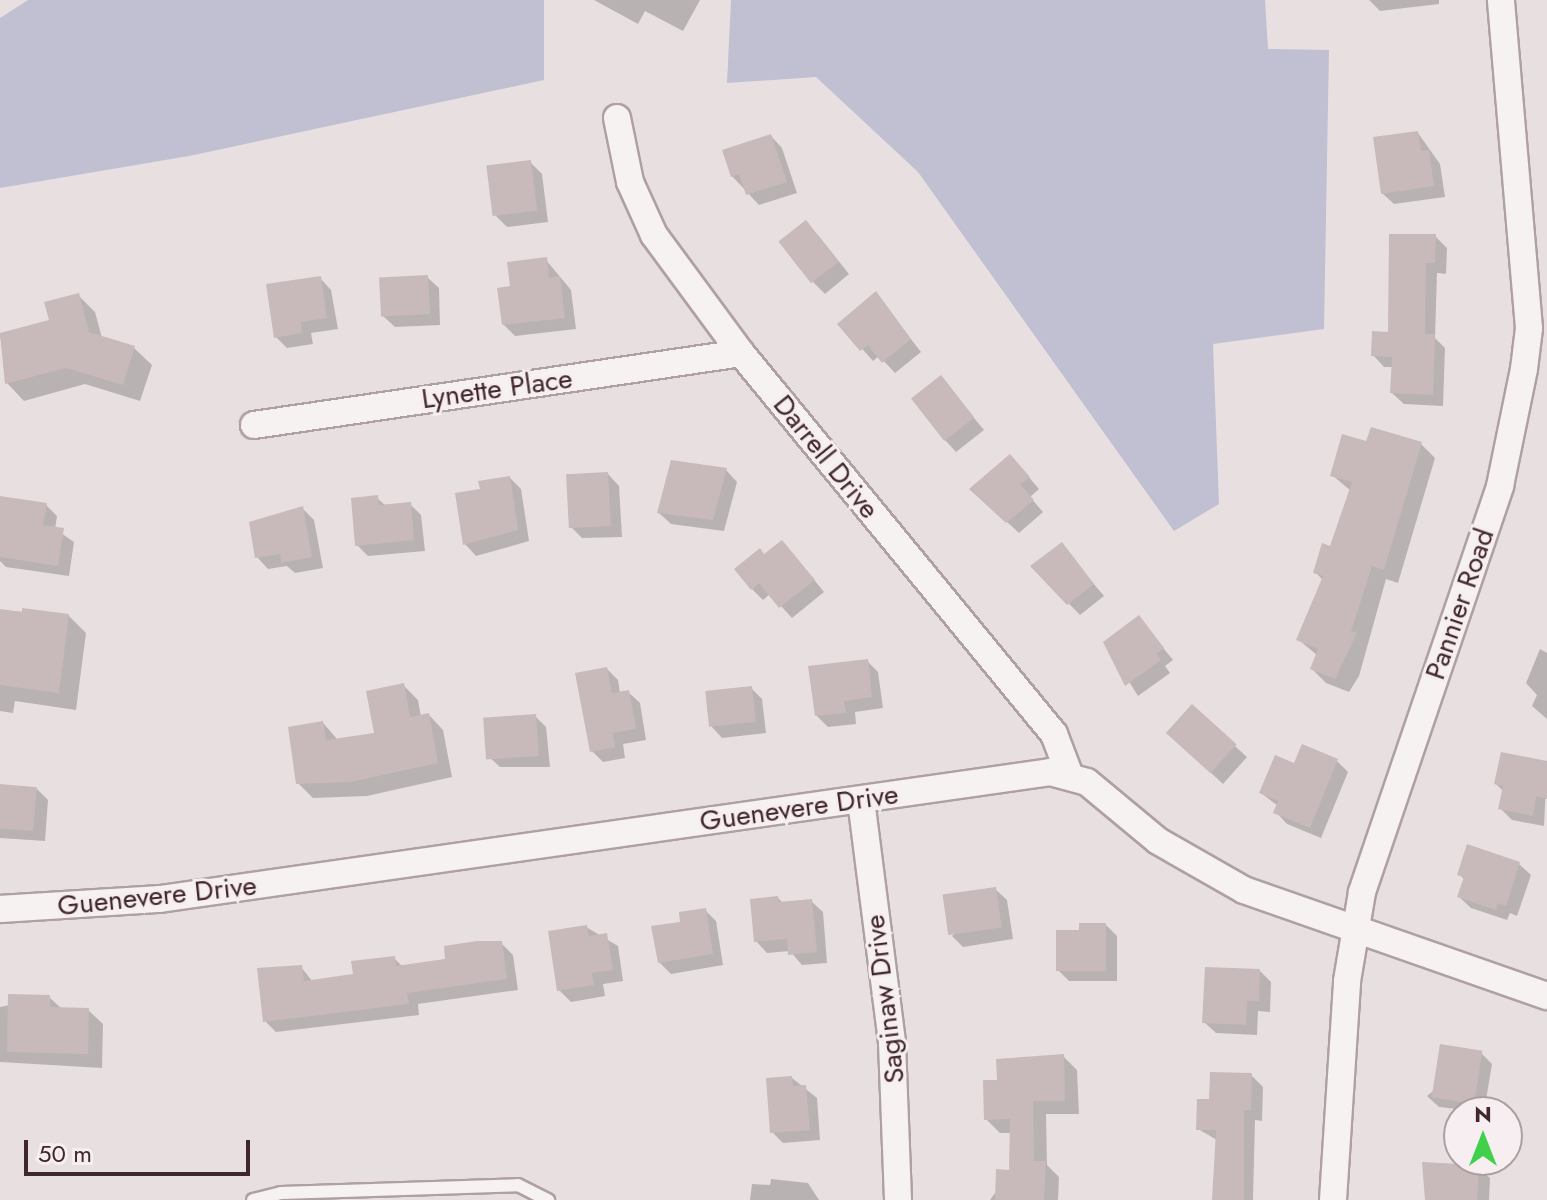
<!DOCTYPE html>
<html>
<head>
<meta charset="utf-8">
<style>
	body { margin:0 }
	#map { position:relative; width:1547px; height:1200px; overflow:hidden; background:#e8dfe0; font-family:Jost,sans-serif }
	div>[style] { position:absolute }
	.green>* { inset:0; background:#c0c0d2 }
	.shadow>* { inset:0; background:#0003 }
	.building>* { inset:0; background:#c8b9bb; transform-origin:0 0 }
	.roads { filter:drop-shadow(2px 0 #afa0a2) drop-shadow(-2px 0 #afa0a2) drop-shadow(0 2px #afa0a2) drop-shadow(0 -2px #afa0a2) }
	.lane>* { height:12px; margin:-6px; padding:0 6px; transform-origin:6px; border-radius:6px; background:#f7f2f2 }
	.street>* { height:26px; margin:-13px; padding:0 13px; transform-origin:13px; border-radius:13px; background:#f7f2f2 }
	span { translate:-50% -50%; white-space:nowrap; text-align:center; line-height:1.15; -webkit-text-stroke:6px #f6eef0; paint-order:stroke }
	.street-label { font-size:28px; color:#40272b }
	.north { position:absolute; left:1443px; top:1096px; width:80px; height:80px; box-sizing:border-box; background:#f6eef0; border:2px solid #ad9ea1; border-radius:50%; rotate:0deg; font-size:22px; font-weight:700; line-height:32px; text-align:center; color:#40272b }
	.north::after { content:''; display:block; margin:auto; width:28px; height:36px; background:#41d04b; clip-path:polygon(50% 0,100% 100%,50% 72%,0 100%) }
	.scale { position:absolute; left:24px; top:1140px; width:226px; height:36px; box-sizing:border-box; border:4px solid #40272b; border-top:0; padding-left:10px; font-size:24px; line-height:28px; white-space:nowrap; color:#40272b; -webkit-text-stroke:6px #f6eef0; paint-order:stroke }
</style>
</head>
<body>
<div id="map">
	<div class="green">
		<i style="clip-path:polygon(28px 0,544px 0,544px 80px,189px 156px,0 188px,0 18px)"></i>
		<i style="clip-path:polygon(731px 0,1265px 0,1268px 49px,1329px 50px,1324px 329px,1213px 344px,1219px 504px,1174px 531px,918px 172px,816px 77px,727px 83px)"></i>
	</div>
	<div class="shadow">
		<i style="clip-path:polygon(594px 0,700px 0,683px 31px,645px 11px,638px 24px)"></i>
		<i style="clip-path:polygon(1369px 0,1439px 0,1439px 4px,1380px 11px)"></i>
		<i style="clip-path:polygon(1418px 133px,1440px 164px,1445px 197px,1394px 204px,1382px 193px)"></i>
		<i style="clip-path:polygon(771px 136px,782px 148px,797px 193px,759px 205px,732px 176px)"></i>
		<i style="clip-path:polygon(530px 162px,542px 174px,548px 222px,507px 227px,496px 216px)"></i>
		<i style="clip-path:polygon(817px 234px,849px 274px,825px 294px,813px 282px)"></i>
		<i style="clip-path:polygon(1435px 236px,1447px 248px,1446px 274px,1437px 273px,1435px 338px,1445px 348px,1443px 406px,1404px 404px,1392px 393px,1394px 367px,1384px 367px,1373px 355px,1390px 334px)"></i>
		<i style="clip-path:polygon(546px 260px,571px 290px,576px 329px,515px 336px,504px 325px,512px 288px)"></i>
		<i style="clip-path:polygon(427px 277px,439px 288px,440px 325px,395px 327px,383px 316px)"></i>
		<i style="clip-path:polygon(320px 278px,331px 290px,338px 329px,311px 333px,313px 344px,287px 348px,276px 337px)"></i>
		<i style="clip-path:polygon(876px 294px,921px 352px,895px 373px,879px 356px,873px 361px,840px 324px)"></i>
		<i style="clip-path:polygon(78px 295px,95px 312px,102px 338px,134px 348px,152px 365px,140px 401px,85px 384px,24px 401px,7px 383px,0 335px,51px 321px)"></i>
		<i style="clip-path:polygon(941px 378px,984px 430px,956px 452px,945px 440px)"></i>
		<i style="clip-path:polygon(1367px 444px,1421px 444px,1435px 458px,1398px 583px,1386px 579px,1359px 676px,1349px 692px,1326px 683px,1312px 669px,1318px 656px,1299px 640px,1323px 580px,1315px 572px,1331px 548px,1351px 491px,1332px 475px)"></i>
		<i style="clip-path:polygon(1021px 468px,1039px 489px,1030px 497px,1043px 512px,1019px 533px,971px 489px)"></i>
		<i style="clip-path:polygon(726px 470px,737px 482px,724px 531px,671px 524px,659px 513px)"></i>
		<i style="clip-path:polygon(608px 474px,619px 486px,622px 537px,582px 538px,571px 527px)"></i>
		<i style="clip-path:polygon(510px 478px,521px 489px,529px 541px,476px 556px,465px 544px,482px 491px)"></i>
		<i style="clip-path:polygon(377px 498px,386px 506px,410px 504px,421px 515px,425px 551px,368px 556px,357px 545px)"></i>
		<i style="clip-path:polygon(46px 505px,57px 516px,55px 529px,74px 542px,69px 576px,6px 567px,0 561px,0 519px)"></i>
		<i style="clip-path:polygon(303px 509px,314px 520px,323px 568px,295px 573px,287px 566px,268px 569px,257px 557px)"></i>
		<i style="clip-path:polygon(1061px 545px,1104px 596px,1080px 615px,1033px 567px)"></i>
		<i style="clip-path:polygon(793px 554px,824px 592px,792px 618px,770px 594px,763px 600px,752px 589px,765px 556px)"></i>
		<i style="clip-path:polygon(0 610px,69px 616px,86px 633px,76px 710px,15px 701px,13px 713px,0 711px)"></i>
		<i style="clip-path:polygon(1139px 618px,1173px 660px,1165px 666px,1170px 673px,1138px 696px,1105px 643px)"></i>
		<i style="clip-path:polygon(1540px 649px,1547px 653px,1547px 719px,1532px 706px,1537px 695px,1526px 683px)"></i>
		<i style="clip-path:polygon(867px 661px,878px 672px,883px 708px,855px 712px,856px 724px,828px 727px,816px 715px)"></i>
		<i style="clip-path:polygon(607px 669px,618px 680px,620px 693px,628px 692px,640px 703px,646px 740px,623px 744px,625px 758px,603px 762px,592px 751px)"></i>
		<i style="clip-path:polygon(403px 685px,418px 700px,421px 717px,429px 715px,443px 730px,452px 777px,367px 796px,313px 798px,298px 783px,323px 723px,338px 740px,376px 734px)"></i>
		<i style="clip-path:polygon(751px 688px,762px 699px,766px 733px,722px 738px,711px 726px)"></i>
		<i style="clip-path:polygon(1192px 707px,1247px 757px,1223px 784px,1180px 744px)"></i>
		<i style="clip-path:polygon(535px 716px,546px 727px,550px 767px,500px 767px,488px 756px)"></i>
		<i style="clip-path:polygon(1337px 761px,1348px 772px,1321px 838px,1287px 824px,1276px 812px,1278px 806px,1261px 793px,1295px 766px)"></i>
		<i style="clip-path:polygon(1547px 763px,1544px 826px,1512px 820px,1500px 808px,1504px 792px,1496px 784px)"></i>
		<i style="clip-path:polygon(0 786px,37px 789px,48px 800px,45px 841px,0 838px)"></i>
		<i style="clip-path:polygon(1519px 864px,1531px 875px,1517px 916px,1510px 913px,1507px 920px,1471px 908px,1459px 897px,1465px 880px,1459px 874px)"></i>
		<i style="clip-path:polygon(995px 889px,1007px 900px,1013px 939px,963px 947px,952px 936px)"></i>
		<i style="clip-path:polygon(778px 898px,783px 903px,811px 901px,823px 912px,827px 963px,802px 965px,790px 951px,767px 953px,756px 941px)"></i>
		<i style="clip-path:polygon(705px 910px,716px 921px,723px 965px,671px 974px,659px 962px,683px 923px)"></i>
		<i style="clip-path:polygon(1106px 925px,1117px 936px,1117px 981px,1069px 981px,1058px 970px,1081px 932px)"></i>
		<i style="clip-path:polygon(586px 927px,618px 946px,623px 981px,603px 984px,605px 996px,571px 1002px,559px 990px)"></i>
		<i style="clip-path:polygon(501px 943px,513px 955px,518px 990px,418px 1004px,419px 1015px,276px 1032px,265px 1021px,301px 967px,313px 982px,355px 975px,394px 958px,403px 967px,448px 961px)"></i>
		<i style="clip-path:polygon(1260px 971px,1271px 982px,1270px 1012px,1258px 1011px,1257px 1035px,1216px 1033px,1204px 1022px)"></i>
		<i style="clip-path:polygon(49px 997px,62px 1009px,88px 1010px,103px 1024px,102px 1068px,0 1062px,0 1007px)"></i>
		<i style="clip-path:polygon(1481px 1053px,1492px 1064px,1484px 1112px,1439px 1107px,1427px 1096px)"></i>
		<i style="clip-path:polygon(1063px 1056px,1077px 1070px,1079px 1114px,1046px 1114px,1047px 1165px,1059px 1177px,1058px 1200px,990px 1200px,1010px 1172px,1012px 1133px,1000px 1133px,986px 1119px,999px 1082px)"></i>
		<i style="clip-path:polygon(1251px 1075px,1263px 1087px,1262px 1121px,1255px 1120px,1253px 1200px,1214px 1200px,1217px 1140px,1198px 1129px,1211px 1101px)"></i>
		<i style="clip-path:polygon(792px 1078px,817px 1098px,820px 1140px,783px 1143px,772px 1132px)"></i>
		<i style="clip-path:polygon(1424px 1164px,1478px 1167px,1490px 1178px,1489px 1200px,1427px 1200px)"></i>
		<i style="clip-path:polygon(771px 1179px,808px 1183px,819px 1200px,750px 1200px,752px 1184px,770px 1185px)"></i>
	</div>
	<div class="building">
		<i style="clip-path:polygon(1418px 131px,1421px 151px,1429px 150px,1434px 186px,1381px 194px,1373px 137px)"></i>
		<i style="clip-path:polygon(771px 134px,787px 182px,746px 195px,739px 174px,731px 177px,722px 150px)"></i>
		<i style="left:531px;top:160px;width:51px;height:45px;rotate:83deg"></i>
		<i style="left:806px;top:220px;width:53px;height:35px;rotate:52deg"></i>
		<i style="clip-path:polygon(1389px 234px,1436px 234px,1435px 263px,1426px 263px,1425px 334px,1435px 334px,1433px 395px,1390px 393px,1392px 357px,1371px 356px,1372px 331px,1388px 332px)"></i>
		<i style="clip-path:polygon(547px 257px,549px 278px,560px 276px,565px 318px,502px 325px,497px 288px,510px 286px,507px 262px)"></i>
		<i style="left:428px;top:275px;width:39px;height:49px;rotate:87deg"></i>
		<i style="clip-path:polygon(321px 276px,327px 318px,301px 322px,302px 333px,274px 338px,266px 284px)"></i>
		<i style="clip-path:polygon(876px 291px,911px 339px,882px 363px,868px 345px,860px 351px,837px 324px)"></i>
		<i style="clip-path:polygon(79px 293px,89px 332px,135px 346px,123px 385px,66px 368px,5px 384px,0 333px,49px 320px,44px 302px)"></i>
		<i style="left:941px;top:375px;width:54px;height:38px;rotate:52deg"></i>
		<i style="clip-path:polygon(1371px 427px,1422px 442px,1384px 570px,1372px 566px,1351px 631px,1357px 633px,1335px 679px,1310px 669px,1318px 649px,1296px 640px,1323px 576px,1313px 573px,1322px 543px,1330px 546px,1352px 482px,1330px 476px,1342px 434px,1366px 441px)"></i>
		<i style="clip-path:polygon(1010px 454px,1030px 477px,1020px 484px,1034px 500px,1006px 523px,969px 489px)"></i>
		<i style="clip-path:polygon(671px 460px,727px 468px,713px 520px,657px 513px)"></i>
		<i style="left:608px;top:472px;width:54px;height:42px;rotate:87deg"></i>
		<i style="clip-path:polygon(510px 476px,518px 530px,463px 545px,455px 493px,480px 489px,478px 481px)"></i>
		<i style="clip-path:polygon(378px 495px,379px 505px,411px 502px,414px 540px,355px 546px,351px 498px)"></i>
		<i style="clip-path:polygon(0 496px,47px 503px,43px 525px,64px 528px,58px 566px,0 557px)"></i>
		<i style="clip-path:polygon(303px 506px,312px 557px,281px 563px,280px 554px,255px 558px,249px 522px)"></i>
		<i style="clip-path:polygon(782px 540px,815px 580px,779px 608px,759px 583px,751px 590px,734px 569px,760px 548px,764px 554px)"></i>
		<i style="clip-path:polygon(1062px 542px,1094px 584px,1067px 605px,1030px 566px)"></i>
		<i style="clip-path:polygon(22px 608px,69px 614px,59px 693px,0 685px,0 609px,22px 612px)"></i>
		<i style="clip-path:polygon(1139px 615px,1164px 648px,1156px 654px,1161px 660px,1125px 686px,1103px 642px)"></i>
		<i style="clip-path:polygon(868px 659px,872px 697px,844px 701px,846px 713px,815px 716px,808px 666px)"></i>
		<i style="clip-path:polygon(607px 667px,612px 693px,629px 690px,636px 729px,613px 733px,615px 747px,590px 752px,575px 673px)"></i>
		<i style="clip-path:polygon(404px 683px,410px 717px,429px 713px,438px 763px,351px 782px,296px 784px,288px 727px,323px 721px,326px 740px,374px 733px,366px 691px)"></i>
		<i style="left:752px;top:686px;width:36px;height:47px;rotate:84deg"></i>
		<i style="left:1192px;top:704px;width:60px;height:39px;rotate:42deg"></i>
		<i style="left:536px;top:714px;width:42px;height:53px;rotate:86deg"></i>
		<i style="clip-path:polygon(1302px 744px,1338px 759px,1310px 828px,1273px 813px,1278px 801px,1259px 793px,1275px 755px,1294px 763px)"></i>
		<i style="clip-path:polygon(1501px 752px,1547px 761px,1547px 799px,1536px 796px,1533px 816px,1498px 809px,1503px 786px,1494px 784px)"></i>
		<i style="left:0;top:784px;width:37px;height:44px;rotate:5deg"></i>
		<i style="clip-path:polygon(1467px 844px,1520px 862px,1506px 906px,1498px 903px,1496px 910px,1457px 897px,1464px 877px,1457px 875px)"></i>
		<i style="left:996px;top:887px;width:41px;height:54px;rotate:82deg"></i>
		<i style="clip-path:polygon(778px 896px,779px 902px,812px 899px,817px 952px,788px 955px,787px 939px,754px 942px,750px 899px)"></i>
		<i style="clip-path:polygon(706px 908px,713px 954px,658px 963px,651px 926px,680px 922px,679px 912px)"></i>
		<i style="clip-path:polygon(1079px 923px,1106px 923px,1106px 971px,1056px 971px,1056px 930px,1079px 930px)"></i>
		<i style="clip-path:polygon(587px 925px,589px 936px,607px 933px,613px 970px,592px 973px,594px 985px,557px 991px,548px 931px)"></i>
		<i style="clip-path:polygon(477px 941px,502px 941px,507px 979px,407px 993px,409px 1004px,263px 1022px,257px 968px,302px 965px,304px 981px,353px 974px,351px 961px,395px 956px,396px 966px,445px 959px,444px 946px)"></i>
		<i style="clip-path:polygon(1205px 967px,1260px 969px,1259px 1001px,1247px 1001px,1246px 1025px,1202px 1023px)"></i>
		<i style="clip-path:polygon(8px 994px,50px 995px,50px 1007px,89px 1008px,88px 1054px,7px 1052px)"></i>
		<i style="left:1440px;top:1044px;width:43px;height:54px;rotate:9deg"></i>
		<i style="clip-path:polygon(1064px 1054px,1065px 1101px,1033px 1101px,1034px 1161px,1046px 1161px,1044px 1200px,995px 1200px,996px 1169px,1009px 1170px,1010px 1119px,984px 1120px,983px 1080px,997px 1080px,996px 1059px)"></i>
		<i style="clip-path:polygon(1210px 1072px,1252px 1073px,1251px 1110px,1244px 1110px,1244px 1200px,1212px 1200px,1216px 1130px,1196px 1130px,1197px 1099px,1209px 1099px)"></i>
		<i style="clip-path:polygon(792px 1076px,793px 1086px,806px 1085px,810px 1130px,770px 1133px,766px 1078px)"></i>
		<i style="clip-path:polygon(1422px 1162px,1479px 1165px,1477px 1200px,1425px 1200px)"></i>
	</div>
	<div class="roads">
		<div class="lane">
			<i style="left:253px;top:1200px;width:29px;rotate:-14deg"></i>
			<i style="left:281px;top:1193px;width:237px;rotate:-1.9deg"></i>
			<i style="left:518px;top:1185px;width:34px;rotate:27deg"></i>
		</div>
		<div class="street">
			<i style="left:617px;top:118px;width:65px;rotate:78.5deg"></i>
			<i style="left:630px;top:182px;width:58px;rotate:65.6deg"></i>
			<i style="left:654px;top:235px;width:147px;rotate:53.6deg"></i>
			<i style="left:741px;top:353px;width:493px;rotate:50.6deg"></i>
			<i style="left:1054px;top:734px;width:45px;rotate:69.1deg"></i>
			<i style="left:254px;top:425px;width:492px;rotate:-8.4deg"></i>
			<i style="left:861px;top:800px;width:245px;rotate:82.7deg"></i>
			<i style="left:892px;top:1043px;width:157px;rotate:87.8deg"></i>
			<i style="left:0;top:909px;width:160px;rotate:-3.6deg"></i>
			<i style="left:160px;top:899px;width:899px;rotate:-8.12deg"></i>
			<i style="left:1050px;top:772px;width:38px;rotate:15deg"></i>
			<i style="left:1087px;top:782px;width:92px;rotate:39.7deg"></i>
			<i style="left:1158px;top:841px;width:99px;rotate:29.7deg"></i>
			<i style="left:1244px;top:890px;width:321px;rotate:19.3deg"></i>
			<i style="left:1333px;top:1200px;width:219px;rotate:-86.3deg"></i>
			<i style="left:1347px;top:981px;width:90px;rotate:-80.4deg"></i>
			<i style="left:1362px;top:892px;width:429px;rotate:-71.2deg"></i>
			<i style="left:1500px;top:486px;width:119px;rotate:-78.4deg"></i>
			<i style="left:1524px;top:369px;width:41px;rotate:-83deg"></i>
			<i style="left:1529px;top:328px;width:329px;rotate:-94.9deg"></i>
		</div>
	</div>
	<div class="street-label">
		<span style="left:497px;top:389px;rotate:-8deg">Lynette Place</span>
		<span style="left:826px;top:457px;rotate:51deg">Darrell Drive</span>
		<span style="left:1460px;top:604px;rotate:-71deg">Pannier Road</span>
		<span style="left:799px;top:808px;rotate:-8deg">Guenevere Drive</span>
		<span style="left:157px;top:896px;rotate:-6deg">Guenevere Drive</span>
		<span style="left:885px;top:999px;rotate:-97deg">Saginaw Drive</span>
	</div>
	<div class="north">N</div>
	<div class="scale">50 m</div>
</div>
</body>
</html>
